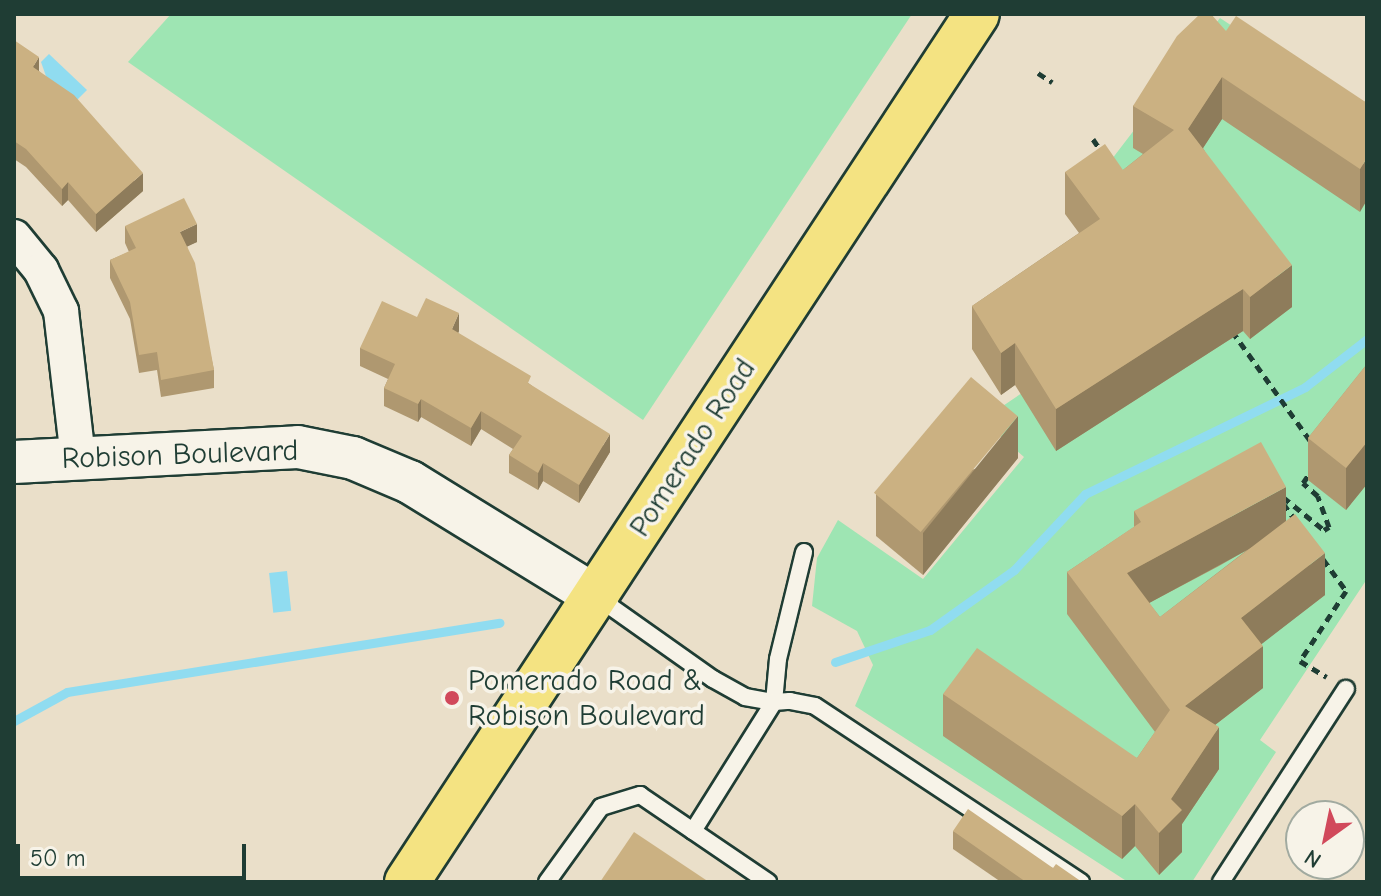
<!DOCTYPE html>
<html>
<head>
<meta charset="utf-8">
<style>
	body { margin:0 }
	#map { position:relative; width:1381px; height:896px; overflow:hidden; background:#eadfc9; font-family:"Comic Neue",sans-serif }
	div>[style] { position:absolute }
	.green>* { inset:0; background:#9ee5b3 }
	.water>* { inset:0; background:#90dcf0; transform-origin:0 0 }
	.stream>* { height:9px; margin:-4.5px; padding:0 4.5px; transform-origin:4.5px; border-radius:4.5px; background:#90dcf0 }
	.path>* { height:5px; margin-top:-2.5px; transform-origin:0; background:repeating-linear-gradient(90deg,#1f3d34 0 8px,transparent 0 14px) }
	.roads { filter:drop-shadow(2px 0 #1f3d34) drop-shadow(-2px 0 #1f3d34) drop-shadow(0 2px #1f3d34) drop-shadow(0 -2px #1f3d34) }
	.service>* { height:16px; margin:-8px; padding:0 8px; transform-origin:8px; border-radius:8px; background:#f7f3e8 }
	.minor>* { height:34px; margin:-17px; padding:0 17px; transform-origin:17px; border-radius:17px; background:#f7f3e8 }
	.tertiary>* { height:42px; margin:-21px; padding:0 21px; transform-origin:21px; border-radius:21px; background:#f7f3e8 }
	.primary>* { height:44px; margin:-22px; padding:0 22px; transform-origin:22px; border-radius:22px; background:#f4e382 }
	.wall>* { inset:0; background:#af9870 }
	.shaded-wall>* { inset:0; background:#8e7c5b }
	.building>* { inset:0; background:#cbb182; transform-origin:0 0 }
	.dots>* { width:22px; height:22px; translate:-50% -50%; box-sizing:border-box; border:4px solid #f7f3e8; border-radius:50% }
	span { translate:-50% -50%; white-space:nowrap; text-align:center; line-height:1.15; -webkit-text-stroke:7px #f7f3e8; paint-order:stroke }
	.street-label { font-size:30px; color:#1f3d34 }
	.poi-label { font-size:30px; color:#1f3d34 }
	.left { translate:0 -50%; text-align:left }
	.frame { position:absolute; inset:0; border:16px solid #1f3d34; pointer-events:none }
	.north { position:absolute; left:1285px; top:800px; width:80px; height:80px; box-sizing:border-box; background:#f7f3e8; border:2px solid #a1aaa0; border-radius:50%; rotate:213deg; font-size:22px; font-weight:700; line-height:32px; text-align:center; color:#1f3d34 }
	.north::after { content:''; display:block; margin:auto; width:28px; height:36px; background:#d1495b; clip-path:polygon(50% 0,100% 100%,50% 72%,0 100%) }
	.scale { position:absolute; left:16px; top:844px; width:230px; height:36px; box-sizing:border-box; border:4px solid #1f3d34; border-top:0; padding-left:10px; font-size:24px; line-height:28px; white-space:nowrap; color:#1f3d34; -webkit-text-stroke:6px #f7f3e8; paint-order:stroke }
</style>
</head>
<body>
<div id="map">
	<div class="green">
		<i style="clip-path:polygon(171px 14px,912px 14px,643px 420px,128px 62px)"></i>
		<i style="clip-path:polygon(1220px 18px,1367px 115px,1367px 579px,1260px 740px,1276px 752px,1192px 882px,1128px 882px,855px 706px,873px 665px,857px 631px,812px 606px,817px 558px,838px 520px,923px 579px,1024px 457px,982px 420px,1176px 289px,1102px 172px)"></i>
	</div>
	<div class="water">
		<i style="clip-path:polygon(49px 54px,87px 90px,77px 100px,47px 79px,41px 62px)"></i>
		<i style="left:287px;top:571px;width:40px;height:18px;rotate:84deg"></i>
	</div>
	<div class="stream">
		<i style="left:835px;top:662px;width:100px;rotate:-18.6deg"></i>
		<i style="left:930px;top:630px;width:103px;rotate:-35.5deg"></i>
		<i style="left:1014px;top:570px;width:104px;rotate:-46.9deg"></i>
		<i style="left:1085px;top:494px;width:245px;rotate:-25.9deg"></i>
		<i style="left:1305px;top:387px;width:78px;rotate:-37.7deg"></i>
		<i style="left:14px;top:721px;width:60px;rotate:-28.7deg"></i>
		<i style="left:67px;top:692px;width:438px;rotate:-9.1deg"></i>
	</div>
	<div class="path">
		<i style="left:1038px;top:73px;width:17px;rotate:33deg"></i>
		<i style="left:1093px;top:139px;width:14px;rotate:56deg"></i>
		<i style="left:1232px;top:331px;width:138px;rotate:54.5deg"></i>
		<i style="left:1296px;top:521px;width:27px;rotate:-126deg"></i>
		<i style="left:1280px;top:499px;width:4px;rotate:-34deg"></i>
		<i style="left:1283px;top:497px;width:53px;rotate:38.8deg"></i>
		<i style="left:1324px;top:530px;width:6px;rotate:-31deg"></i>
		<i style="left:1329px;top:527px;width:33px;rotate:-110deg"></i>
		<i style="left:1318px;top:496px;width:20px;rotate:-139deg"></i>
		<i style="left:1303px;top:483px;width:14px;rotate:-56deg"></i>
		<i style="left:1323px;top:559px;width:39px;rotate:54deg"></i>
		<i style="left:1346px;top:591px;width:84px;rotate:123.3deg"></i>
		<i style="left:1300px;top:661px;width:31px;rotate:31deg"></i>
	</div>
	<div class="roads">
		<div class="service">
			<i style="left:597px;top:597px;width:142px;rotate:35.3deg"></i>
			<i style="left:713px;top:679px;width:37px;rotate:29deg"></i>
			<i style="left:745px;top:697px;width:29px;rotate:10deg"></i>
			<i style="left:774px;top:702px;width:43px;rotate:-84.7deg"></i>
			<i style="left:778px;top:659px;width:110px;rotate:-76.3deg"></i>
			<i style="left:693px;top:831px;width:152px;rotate:-57.9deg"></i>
			<i style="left:774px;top:702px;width:16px;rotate:-4deg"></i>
			<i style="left:790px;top:701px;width:25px;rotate:11deg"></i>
			<i style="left:815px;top:706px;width:319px;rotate:33.5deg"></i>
			<i style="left:547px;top:882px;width:92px;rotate:-54.2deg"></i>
			<i style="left:601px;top:807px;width:41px;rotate:-17.1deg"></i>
			<i style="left:640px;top:795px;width:155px;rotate:34.2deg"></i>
			<i style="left:1221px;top:882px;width:230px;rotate:-57.1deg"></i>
		</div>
		<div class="minor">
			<i style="left:14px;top:237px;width:43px;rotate:50.7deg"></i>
			<i style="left:41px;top:270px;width:46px;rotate:64deg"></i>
			<i style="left:61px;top:311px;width:147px;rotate:83.4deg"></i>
		</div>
		<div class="tertiary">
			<i style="left:14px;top:462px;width:284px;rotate:-3deg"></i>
			<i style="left:298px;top:447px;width:56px;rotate:11.3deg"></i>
			<i style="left:353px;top:458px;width:62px;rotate:22.8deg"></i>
			<i style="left:410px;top:482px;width:220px;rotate:31.6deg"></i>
		</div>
		<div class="primary">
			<i style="left:407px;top:882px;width:1038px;rotate:-56.71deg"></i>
		</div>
	</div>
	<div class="wall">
		<i style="clip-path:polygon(1226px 31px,1367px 103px,1360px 212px,1222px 119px,1203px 148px,1292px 307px,1250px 339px,1243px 331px,1056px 451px,1015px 385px,1001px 395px,972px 349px,972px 306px,1079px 233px,1065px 214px,1065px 172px,1123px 170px,1143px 154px,1133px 148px,1133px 106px)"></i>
		<i style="clip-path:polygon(14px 40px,39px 71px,143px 191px,96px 232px,68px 200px,62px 206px,26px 167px,14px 159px)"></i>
		<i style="clip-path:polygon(125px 226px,197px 242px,187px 246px,214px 370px,214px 388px,161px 397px,157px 370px,139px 373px,130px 319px,110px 278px,110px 260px,129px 252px,125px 243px)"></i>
		<i style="clip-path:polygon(459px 331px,458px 333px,531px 385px,610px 452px,579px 503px,543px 481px,538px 490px,509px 473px,509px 455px,513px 449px,481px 429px,471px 446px,421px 417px,418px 422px,384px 406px,384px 388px,388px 379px,360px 366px,360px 348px)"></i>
		<i style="clip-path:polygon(1367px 364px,1367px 484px,1346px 510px,1308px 480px,1308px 438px)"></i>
		<i style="clip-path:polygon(1018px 458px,923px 575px,876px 536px,876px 494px)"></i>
		<i style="clip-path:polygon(evenodd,1134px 511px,1286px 521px,1325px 595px,1261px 644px,1263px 688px,1215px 725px,1219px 769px,1182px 824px,1182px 852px,1159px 875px,1135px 846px,1122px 859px,943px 736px,943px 694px,1137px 758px,1155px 732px,1067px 614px,1067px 572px,1134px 527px,1134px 511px,1247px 550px,1160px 617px,1149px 603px,1219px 566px,1247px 550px)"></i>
		<i style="clip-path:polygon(953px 831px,1053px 868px,1082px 882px,1001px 882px,953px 849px)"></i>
	</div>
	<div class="shaded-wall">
		<i style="clip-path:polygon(39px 57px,39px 75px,33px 67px)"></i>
		<i style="clip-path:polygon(1222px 77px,1222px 119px,1188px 171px,1188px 129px)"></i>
		<i style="clip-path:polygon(1367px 158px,1367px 200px,1360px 212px,1360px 169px)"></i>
		<i style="clip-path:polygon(143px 173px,143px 191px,96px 232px,96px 214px)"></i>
		<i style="clip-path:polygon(68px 182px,68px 200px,62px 206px,62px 189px)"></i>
		<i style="clip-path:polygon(197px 224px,197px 242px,180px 250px,180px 232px)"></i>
		<i style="clip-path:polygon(1292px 265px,1292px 307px,1250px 339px,1250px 297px)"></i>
		<i style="clip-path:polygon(1243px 289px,1243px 331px,1056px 451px,1056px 409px)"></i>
		<i style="clip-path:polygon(459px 313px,459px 331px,452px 347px,452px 329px)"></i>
		<i style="clip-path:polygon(1015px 343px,1015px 385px,1001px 395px,1001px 353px)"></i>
		<i style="clip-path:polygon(421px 399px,421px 417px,418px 422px,418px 404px)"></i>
		<i style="clip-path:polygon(481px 411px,481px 429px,471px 446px,471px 428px)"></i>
		<i style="clip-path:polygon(1018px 416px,1018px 458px,923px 575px,923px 533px)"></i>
		<i style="clip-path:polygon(610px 434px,610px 452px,579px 503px,579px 485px)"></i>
		<i style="clip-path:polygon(1367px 442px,1367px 484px,1346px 510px,1346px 468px)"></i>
		<i style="clip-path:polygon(543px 463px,543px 481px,538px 490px,538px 473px)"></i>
		<i style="clip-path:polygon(1286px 487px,1286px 529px,1127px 615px,1127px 573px)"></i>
		<i style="clip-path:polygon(1325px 553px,1325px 595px,1241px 660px,1241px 618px)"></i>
		<i style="clip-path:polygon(1263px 646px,1263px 688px,1185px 748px,1185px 706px)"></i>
		<i style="clip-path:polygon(1219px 727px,1219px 769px,1182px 824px,1182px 852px,1159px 875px,1159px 833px,1171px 799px)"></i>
		<i style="clip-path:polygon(1135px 804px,1135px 846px,1122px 859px,1122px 816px)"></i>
	</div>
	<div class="building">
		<i style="clip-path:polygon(1200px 14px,1211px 14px,1226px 31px,1236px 16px,1367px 103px,1367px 158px,1360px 169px,1222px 77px,1188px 129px,1292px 265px,1250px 297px,1243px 289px,1056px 409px,1015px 343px,1001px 353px,972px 306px,1100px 219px,1065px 172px,1105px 144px,1123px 170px,1174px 130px,1133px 106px,1177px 36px)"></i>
		<i style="clip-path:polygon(14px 40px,39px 57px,33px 67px,74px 95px,143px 173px,96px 214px,68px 182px,62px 189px,26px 149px,14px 141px,14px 119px,15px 117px,14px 116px)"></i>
		<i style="clip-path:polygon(184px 198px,197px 224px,180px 232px,195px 263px,214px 370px,161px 380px,157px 352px,139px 355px,130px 302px,110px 260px,136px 248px,125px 226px)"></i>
		<i style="clip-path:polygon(426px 298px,459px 313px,452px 329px,531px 376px,528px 383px,610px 434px,579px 485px,543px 463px,538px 473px,509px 455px,522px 436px,481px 411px,471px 428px,421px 399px,418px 404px,384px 388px,395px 364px,360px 348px,382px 301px,417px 317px)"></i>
		<i style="clip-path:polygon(1367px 364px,1367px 442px,1346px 468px,1308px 438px)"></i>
		<i style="left:971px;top:377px;width:61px;height:151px;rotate:40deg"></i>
		<i style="clip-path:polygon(1261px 442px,1286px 487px,1127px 573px,1160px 617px,1295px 514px,1325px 553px,1241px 618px,1263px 646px,1185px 706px,1219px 727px,1171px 799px,1182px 810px,1159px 833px,1135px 804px,1122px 816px,943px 694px,977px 648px,1137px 758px,1170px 710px,1067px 572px,1141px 522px,1134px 511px)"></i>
		<i style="clip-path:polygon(968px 809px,1053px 868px,1056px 864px,1082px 882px,1026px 882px,953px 831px)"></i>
		<i style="clip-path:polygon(634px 832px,709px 882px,600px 882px)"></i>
	</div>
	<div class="dots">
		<i style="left:452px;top:698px;background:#d1495b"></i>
	</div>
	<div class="street-label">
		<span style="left:693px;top:448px;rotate:-57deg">Pomerado Road</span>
		<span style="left:180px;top:455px;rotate:-2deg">Robison Boulevard</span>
	</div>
	<div class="poi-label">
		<span class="left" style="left:468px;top:698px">Pomerado Road &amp;<br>Robison Boulevard</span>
	</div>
	<div class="frame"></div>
	<div class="north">N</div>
	<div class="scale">50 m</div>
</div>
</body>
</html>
